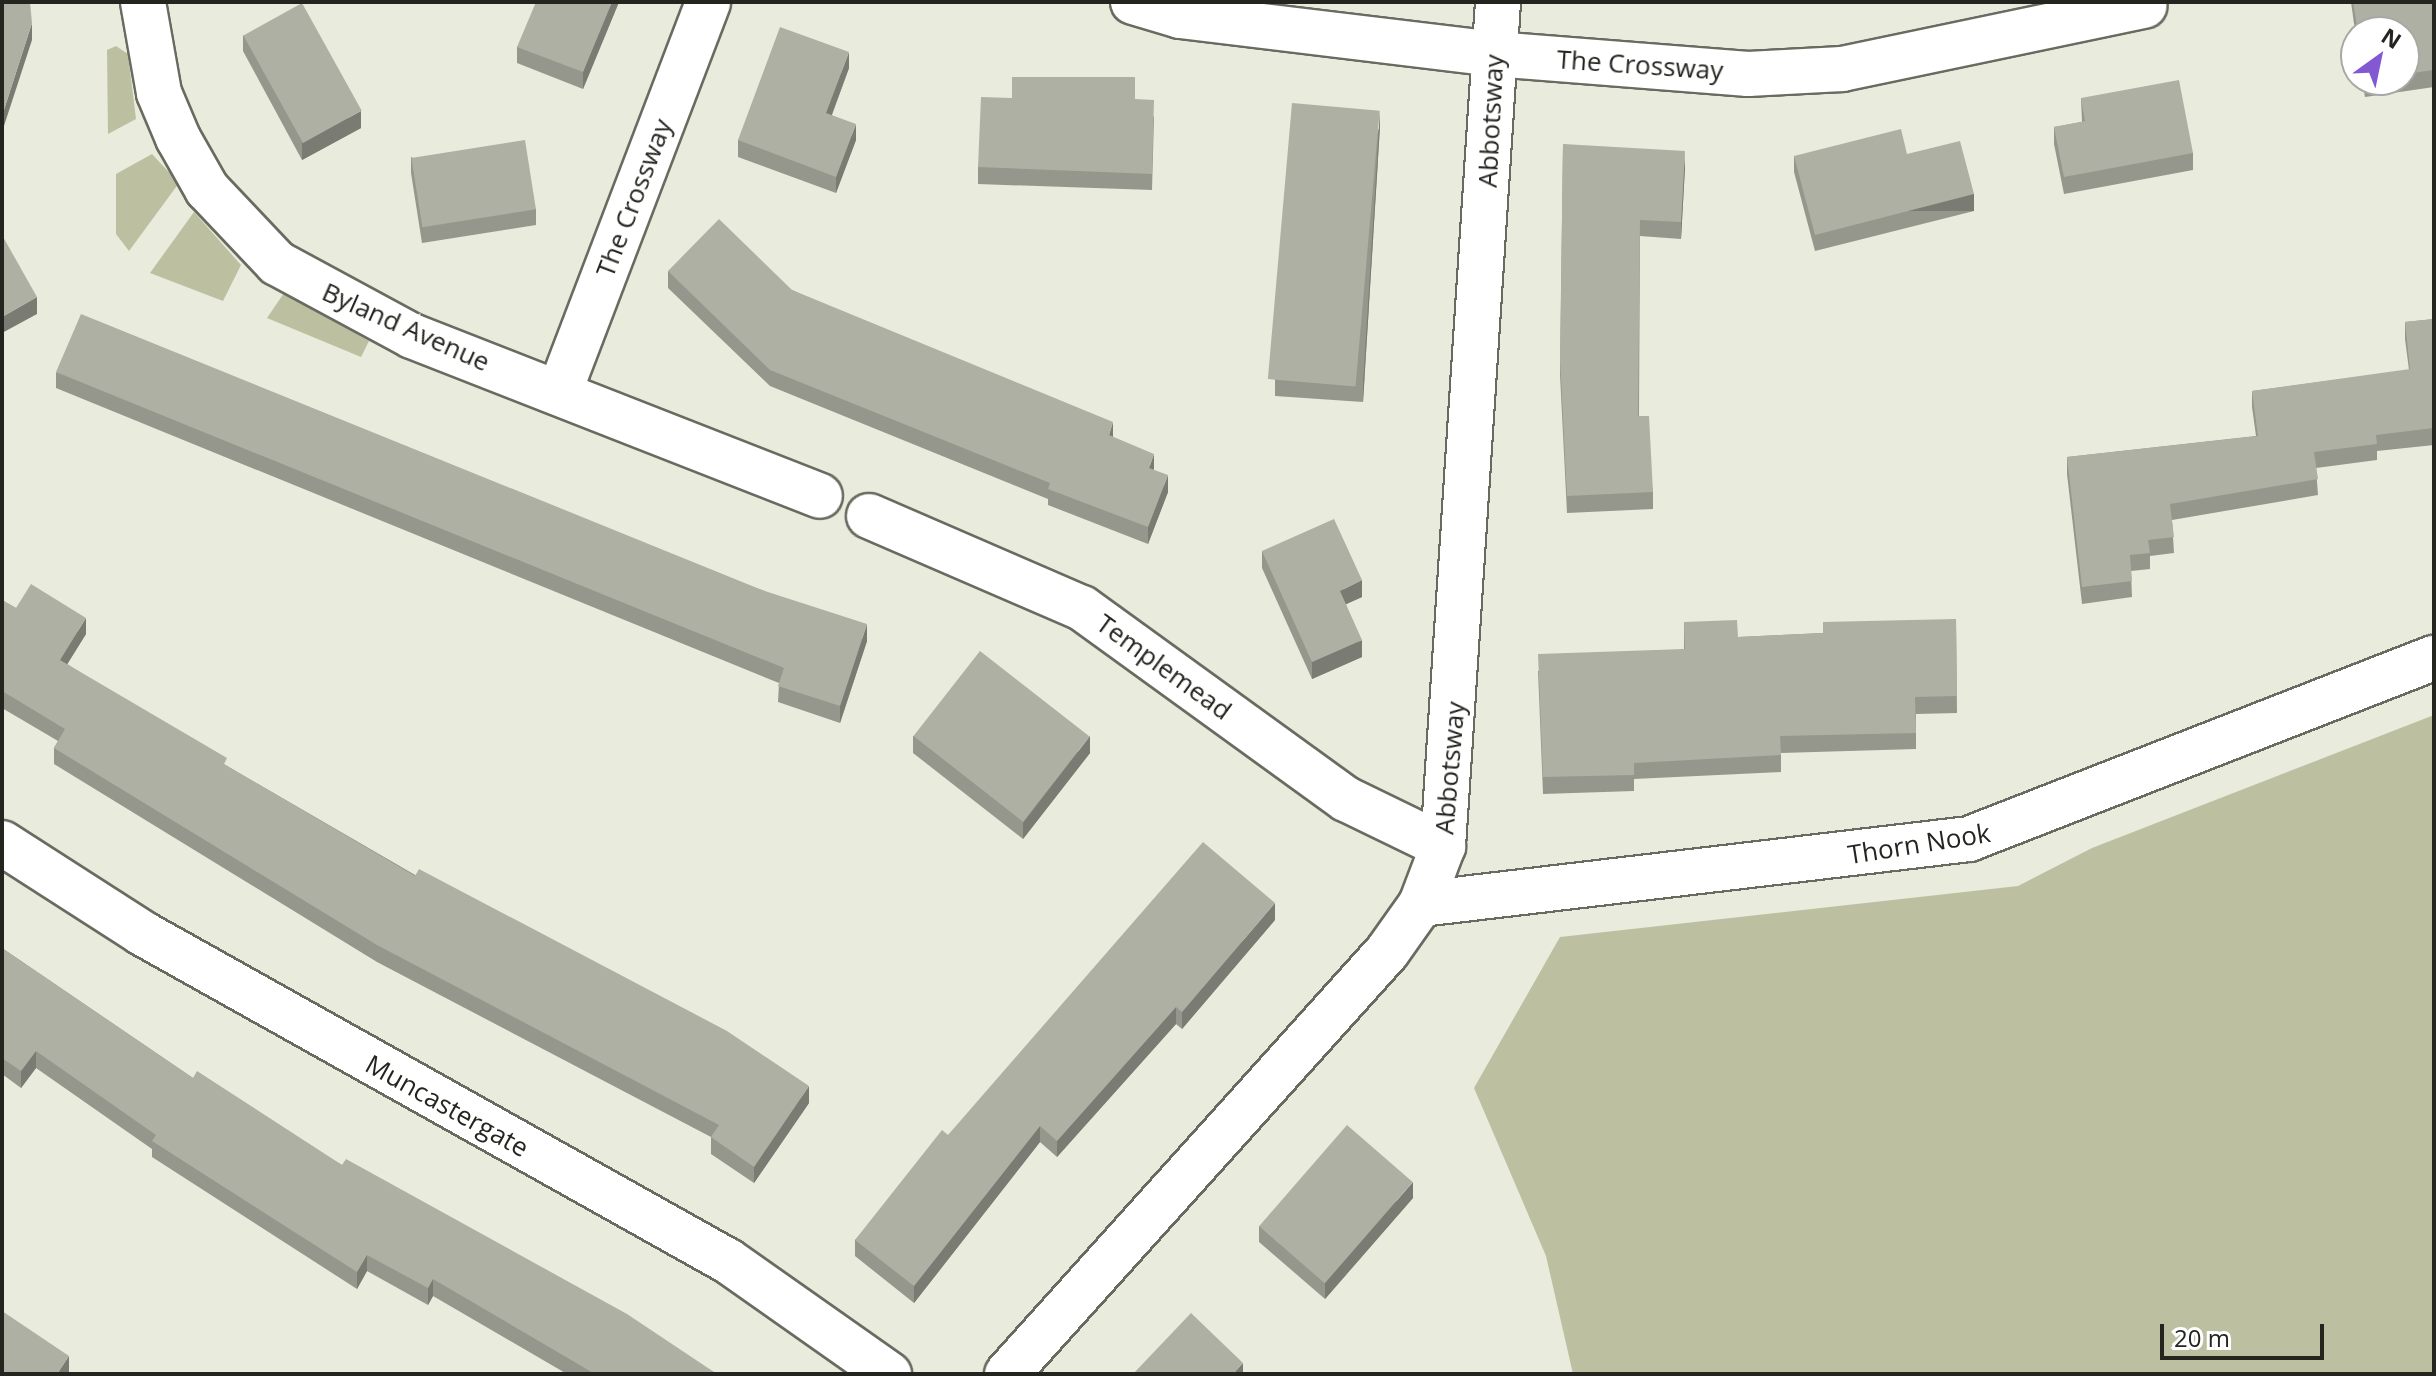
<!DOCTYPE html>
<html>
<head>
<meta charset="utf-8">
<style>
	body { margin:0 }
	#map { position:relative; width:2436px; height:1376px; overflow:hidden; background:#e9ebdd; font-family:"Open Sans",sans-serif }
	div>[style] { position:absolute }
	.green>* { inset:0; background:#bdc0a0 }
	.roads { filter:drop-shadow(2px 0 #6a6b60) drop-shadow(-2px 0 #6a6b60) drop-shadow(0 2px #6a6b60) drop-shadow(0 -2px #6a6b60) }
	.minor>* { height:44px; margin:-22px; padding:0 22px; transform-origin:22px; border-radius:22px; background:#fff }
	.wall>* { inset:0; background:#96978c }
	.shaded-wall>* { inset:0; background:#7a7b72; transform-origin:0 0 }
	.building>* { inset:0; background:#aeb0a3; transform-origin:0 0 }
	span { translate:-50% -50%; white-space:nowrap; text-align:center; line-height:1.15; -webkit-text-stroke:7px #fff; paint-order:stroke }
	.street-label { font-size:26px; color:#252520 }
	.frame { position:absolute; inset:0; border:4px solid #252520; pointer-events:none }
	.north { position:absolute; left:2340px; top:16px; width:80px; height:80px; box-sizing:border-box; background:#fff; border:2px solid #a8a8a6; border-radius:50%; rotate:33deg; font-size:22px; font-weight:700; line-height:32px; text-align:center; color:#252520 }
	.north::after { content:''; display:block; margin:auto; width:28px; height:36px; background:#8359d2; clip-path:polygon(50% 0,100% 100%,50% 72%,0 100%) }
	.scale { position:absolute; left:2160px; top:1324px; width:164px; height:36px; box-sizing:border-box; border:4px solid #252520; border-top:0; padding-left:10px; font-size:24px; line-height:28px; white-space:nowrap; color:#252520; -webkit-text-stroke:6px #fff; paint-order:stroke }
</style>
</head>
<body>
<div id="map">
	<div class="green">
		<i style="clip-path:polygon(116px 46px,128px 54px,136px 119px,108px 134px,107px 50px)"></i>
		<i style="clip-path:polygon(152px 154px,179px 183px,129px 251px,116px 234px,116px 174px)"></i>
		<i style="clip-path:polygon(194px 212px,241px 265px,223px 301px,150px 273px)"></i>
		<i style="clip-path:polygon(284px 293px,369px 341px,361px 357px,267px 318px)"></i>
		<i style="clip-path:polygon(2434px 715px,2434px 1374px,1573px 1374px,1546px 1256px,1474px 1088px,1560px 937px,2018px 886px,2092px 848px)"></i>
	</div>
	<div class="roads">
		<div class="minor">
			<i style="left:143px;top:2px;width:92px;rotate:80deg"></i>
			<i style="left:159px;top:93px;width:49px;rotate:67.1deg"></i>
			<i style="left:178px;top:138px;width:59px;rotate:60.4deg"></i>
			<i style="left:207px;top:189px;width:102px;rotate:46.6deg"></i>
			<i style="left:277px;top:263px;width:153px;rotate:28.4deg"></i>
			<i style="left:412px;top:336px;width:438px;rotate:21.4deg"></i>
			<i style="left:1133px;top:2px;width:49px;rotate:16.6deg"></i>
			<i style="left:1180px;top:16px;width:316px;rotate:6.9deg"></i>
			<i style="left:1494px;top:54px;width:255px;rotate:4.5deg"></i>
			<i style="left:1748px;top:74px;width:94px;rotate:-3deg"></i>
			<i style="left:1842px;top:69px;width:309px;rotate:-11.8deg"></i>
			<i style="left:559px;top:393px;width:418px;rotate:-69.1deg"></i>
			<i style="left:869px;top:516px;width:232px;rotate:23.4deg"></i>
			<i style="left:1082px;top:608px;width:326px;rotate:35.9deg"></i>
			<i style="left:1346px;top:799px;width:108px;rotate:25.9deg"></i>
			<i style="left:2px;top:843px;width:166px;rotate:32.7deg"></i>
			<i style="left:142px;top:933px;width:672px;rotate:29.24deg"></i>
			<i style="left:728px;top:1261px;width:197px;rotate:35.1deg"></i>
			<i style="left:1421px;top:904px;width:552px;rotate:-6.76deg"></i>
			<i style="left:1969px;top:839px;width:499px;rotate:-21.3deg"></i>
			<i style="left:1007px;top:1374px;width:568px;rotate:-48deg"></i>
			<i style="left:1387px;top:952px;width:59px;rotate:-54.7deg"></i>
			<i style="left:1421px;top:904px;width:62px;rotate:-69.2deg"></i>
			<i style="left:1443px;top:846px;width:846px;rotate:-86.27deg"></i>
		</div>
	</div>
	<div class="wall">
		<i style="clip-path:polygon(619px 2px,583px 89px,517px 63px,517px 47px)"></i>
		<i style="clip-path:polygon(2351px 2px,2434px 2px,2434px 87px,2365px 97px,2362px 80px,2404px 80px,2404px 32px,2356px 32px,2356px 38px)"></i>
		<i style="clip-path:polygon(243px 35px,361px 128px,302px 160px,243px 51px)"></i>
		<i style="clip-path:polygon(849px 68px,832px 115px,856px 140px,836px 193px,738px 157px,738px 140px)"></i>
		<i style="clip-path:polygon(2081px 98px,2193px 153px,2193px 170px,2064px 194px,2054px 144px,2054px 127px,2082px 122px)"></i>
		<i style="clip-path:polygon(1135px 99px,1154px 117px,1152px 190px,978px 184px,978px 167px)"></i>
		<i style="clip-path:polygon(1380px 126px,1363px 402px,1275px 396px,1275px 379px)"></i>
		<i style="clip-path:polygon(1563px 144px,1685px 167px,1681px 239px,1640px 236px,1639px 416px,1653px 492px,1653px 509px,1567px 513px,1560px 375px)"></i>
		<i style="clip-path:polygon(1907px 154px,1974px 211px,1815px 251px,1794px 172px,1794px 156px)"></i>
		<i style="clip-path:polygon(411px 157px,536px 209px,536px 225px,422px 243px,411px 173px)"></i>
		<i style="clip-path:polygon(668px 271px,792px 290px,1113px 437px,1154px 470px,1168px 492px,1148px 544px,1048px 505px,1048px 499px,770px 386px,668px 288px)"></i>
		<i style="clip-path:polygon(2434px 319px,2434px 445px,2377px 451px,2377px 460px,2316px 468px,2318px 495px,2172px 520px,2174px 553px,2150px 556px,2150px 569px,2131px 571px,2132px 597px,2082px 604px,2067px 474px,2067px 457px,2256px 436px,2252px 407px,2252px 391px,2409px 370px,2405px 339px,2405px 322px)"></i>
		<i style="clip-path:polygon(56px 372px,762px 590px,867px 641px,840px 723px,778px 702px,779px 683px,56px 388px)"></i>
		<i style="clip-path:polygon(1262px 551px,1362px 597px,1346px 604px,1362px 657px,1312px 679px,1262px 568px)"></i>
		<i style="clip-path:polygon(2px 600px,16px 608px,86px 634px,67px 664px,227px 766px,809px 1103px,754px 1183px,711px 1154px,711px 1137px,377px 962px,54px 764px,54px 748px,58px 741px,2px 708px)"></i>
		<i style="clip-path:polygon(1956px 619px,1957px 713px,1916px 714px,1916px 749px,1781px 753px,1781px 772px,1634px 779px,1634px 791px,1543px 794px,1538px 671px,1684px 649px,1684px 622px,1738px 637px,1823px 633px)"></i>
		<i style="clip-path:polygon(913px 736px,1090px 753px,1023px 839px,913px 753px)"></i>
		<i style="clip-path:polygon(1275px 920px,1182px 1029px,1176px 1024px,1057px 1157px,1040px 1142px,914px 1303px,855px 1256px,855px 1240px,948px 1135px)"></i>
		<i style="clip-path:polygon(2px 948px,193px 1078px,342px 1165px,717px 1374px,567px 1374px,433px 1296px,428px 1305px,367px 1271px,357px 1289px,152px 1157px,152px 1149px,36px 1068px,21px 1088px,2px 1074px)"></i>
		<i style="clip-path:polygon(1413px 1198px,1325px 1299px,1259px 1242px,1259px 1226px)"></i>
	</div>
	<div class="shaded-wall">
		<i style="clip-path:polygon(612px 2px,619px 2px,583px 89px,583px 72px)"></i>
		<i style="clip-path:polygon(32px 23px,32px 40px,2px 132px,2px 116px)"></i>
		<i style="clip-path:polygon(849px 52px,849px 68px,826px 130px,826px 113px)"></i>
		<i style="clip-path:polygon(1380px 110px,1380px 126px,1363px 402px,1363px 385px)"></i>
		<i style="clip-path:polygon(361px 111px,361px 128px,302px 160px,302px 143px)"></i>
		<i style="clip-path:polygon(856px 124px,856px 140px,836px 193px,836px 177px)"></i>
		<i style="clip-path:polygon(1685px 151px,1685px 167px,1681px 239px,1681px 222px)"></i>
		<i style="left:1974px;top:194px;width:17px;height:164px;rotate:90deg"></i>
		<i style="clip-path:polygon(37px 297px,37px 314px,2px 333px,2px 317px)"></i>
		<i style="clip-path:polygon(1113px 422px,1113px 439px,1109px 435px)"></i>
		<i style="clip-path:polygon(1154px 454px,1154px 470px,1149px 468px)"></i>
		<i style="clip-path:polygon(1168px 475px,1168px 492px,1148px 544px,1148px 527px)"></i>
		<i style="clip-path:polygon(1362px 580px,1362px 597px,1340px 607px,1340px 591px)"></i>
		<i style="clip-path:polygon(86px 618px,86px 634px,60px 676px,60px 660px)"></i>
		<i style="clip-path:polygon(867px 624px,867px 641px,840px 723px,840px 706px)"></i>
		<i style="clip-path:polygon(1362px 640px,1362px 657px,1312px 679px,1312px 662px)"></i>
		<i style="clip-path:polygon(1090px 736px,1090px 753px,1023px 839px,1023px 823px)"></i>
		<i style="clip-path:polygon(1275px 903px,1275px 920px,1182px 1029px,1182px 1012px)"></i>
		<i style="clip-path:polygon(1176px 1007px,1176px 1024px,1057px 1157px,1057px 1141px)"></i>
		<i style="clip-path:polygon(36px 1051px,36px 1068px,21px 1088px,21px 1071px)"></i>
		<i style="clip-path:polygon(809px 1086px,809px 1103px,754px 1183px,754px 1167px)"></i>
		<i style="clip-path:polygon(1040px 1126px,1040px 1142px,914px 1303px,914px 1286px)"></i>
		<i style="clip-path:polygon(1413px 1182px,1413px 1198px,1325px 1299px,1325px 1283px)"></i>
		<i style="clip-path:polygon(367px 1255px,367px 1271px,357px 1289px,357px 1272px)"></i>
		<i style="clip-path:polygon(433px 1279px,433px 1296px,428px 1305px,428px 1288px)"></i>
		<i style="clip-path:polygon(69px 1356px,69px 1373px,68px 1374px,57px 1374px)"></i>
		<i style="clip-path:polygon(1243px 1363px,1243px 1374px,1233px 1374px)"></i>
	</div>
	<div class="building">
		<i style="clip-path:polygon(2px 2px,30px 2px,32px 23px,2px 116px)"></i>
		<i style="clip-path:polygon(536px 2px,612px 2px,583px 72px,517px 47px)"></i>
		<i style="clip-path:polygon(2353px 2px,2434px 2px,2434px 70px,2404px 74px,2404px 32px,2358px 32px)"></i>
		<i style="left:302px;top:3px;width:123px;height:67px;rotate:61deg"></i>
		<i style="clip-path:polygon(780px 27px,849px 52px,826px 113px,856px 124px,836px 177px,738px 140px)"></i>
		<i style="clip-path:polygon(1012px 77px,1135px 77px,1135px 99px,1154px 100px,1152px 174px,978px 167px,981px 97px,1012px 98px)"></i>
		<i style="clip-path:polygon(2179px 80px,2193px 153px,2064px 177px,2054px 127px,2085px 121px,2081px 98px)"></i>
		<i style="left:1292px;top:103px;width:88px;height:277px;rotate:5deg"></i>
		<i style="clip-path:polygon(1901px 129px,1907px 154px,1960px 141px,1974px 194px,1815px 235px,1794px 156px)"></i>
		<i style="left:525px;top:140px;width:70px;height:115px;rotate:81deg"></i>
		<i style="clip-path:polygon(1563px 144px,1685px 151px,1681px 222px,1640px 220px,1638px 416px,1649px 416px,1653px 492px,1567px 496px,1560px 358px)"></i>
		<i style="clip-path:polygon(719px 219px,792px 290px,1113px 422px,1109px 435px,1154px 454px,1149px 468px,1168px 475px,1148px 527px,1048px 489px,1050px 483px,770px 370px,668px 271px)"></i>
		<i style="clip-path:polygon(2px 235px,37px 297px,2px 317px)"></i>
		<i style="clip-path:polygon(81px 314px,762px 590px,867px 624px,840px 706px,778px 686px,784px 668px,56px 372px)"></i>
		<i style="clip-path:polygon(2434px 319px,2434px 428px,2376px 435px,2377px 444px,2314px 452px,2318px 479px,2170px 504px,2174px 537px,2148px 540px,2150px 553px,2130px 555px,2132px 581px,2082px 587px,2067px 457px,2258px 436px,2252px 391px,2410px 369px,2405px 322px)"></i>
		<i style="clip-path:polygon(1334px 519px,1362px 580px,1340px 591px,1362px 640px,1312px 662px,1262px 551px)"></i>
		<i style="clip-path:polygon(31px 584px,86px 618px,60px 660px,227px 758px,224px 764px,415px 876px,419px 869px,727px 1031px,809px 1086px,754px 1167px,711px 1137px,719px 1125px,377px 945px,54px 748px,65px 729px,2px 691px,2px 600px,16px 608px)"></i>
		<i style="clip-path:polygon(1956px 619px,1957px 696px,1915px 697px,1916px 733px,1780px 736px,1781px 755px,1634px 763px,1634px 775px,1543px 777px,1538px 654px,1685px 649px,1684px 622px,1737px 620px,1738px 637px,1823px 633px,1823px 622px)"></i>
		<i style="left:980px;top:651px;width:139px;height:108px;rotate:38deg"></i>
		<i style="clip-path:polygon(1203px 842px,1275px 903px,1182px 1012px,1176px 1007px,1057px 1141px,1040px 1126px,914px 1286px,855px 1240px,942px 1130px,948px 1135px)"></i>
		<i style="clip-path:polygon(2px 948px,193px 1078px,197px 1071px,342px 1165px,346px 1159px,627px 1314px,717px 1374px,595px 1374px,433px 1279px,428px 1288px,367px 1255px,357px 1272px,152px 1141px,156px 1135px,36px 1051px,21px 1071px,2px 1058px)"></i>
		<i style="left:1347px;top:1125px;width:87px;height:134px;rotate:41deg"></i>
		<i style="clip-path:polygon(2px 1311px,69px 1356px,57px 1374px,2px 1374px)"></i>
		<i style="clip-path:polygon(1191px 1313px,1243px 1363px,1233px 1374px,1133px 1374px)"></i>
	</div>
	<div class="street-label">
		<span style="left:1640px;top:65px;rotate:4deg">The Crossway</span>
		<span style="left:1491px;top:121px;rotate:-87deg">Abbotsway</span>
		<span style="left:634px;top:198px;rotate:-69deg">The Crossway</span>
		<span style="left:406px;top:327px;rotate:24deg">Byland Avenue</span>
		<span style="left:1164px;top:667px;rotate:36deg">Templemead</span>
		<span style="left:1450px;top:768px;rotate:-85deg">Abbotsway</span>
		<span style="left:1919px;top:844px;rotate:-9deg">Thorn Nook</span>
		<span style="left:447px;top:1106px;rotate:29deg">Muncastergate</span>
	</div>
	<div class="frame"></div>
	<div class="north">N</div>
	<div class="scale">20 m</div>
</div>
</body>
</html>
